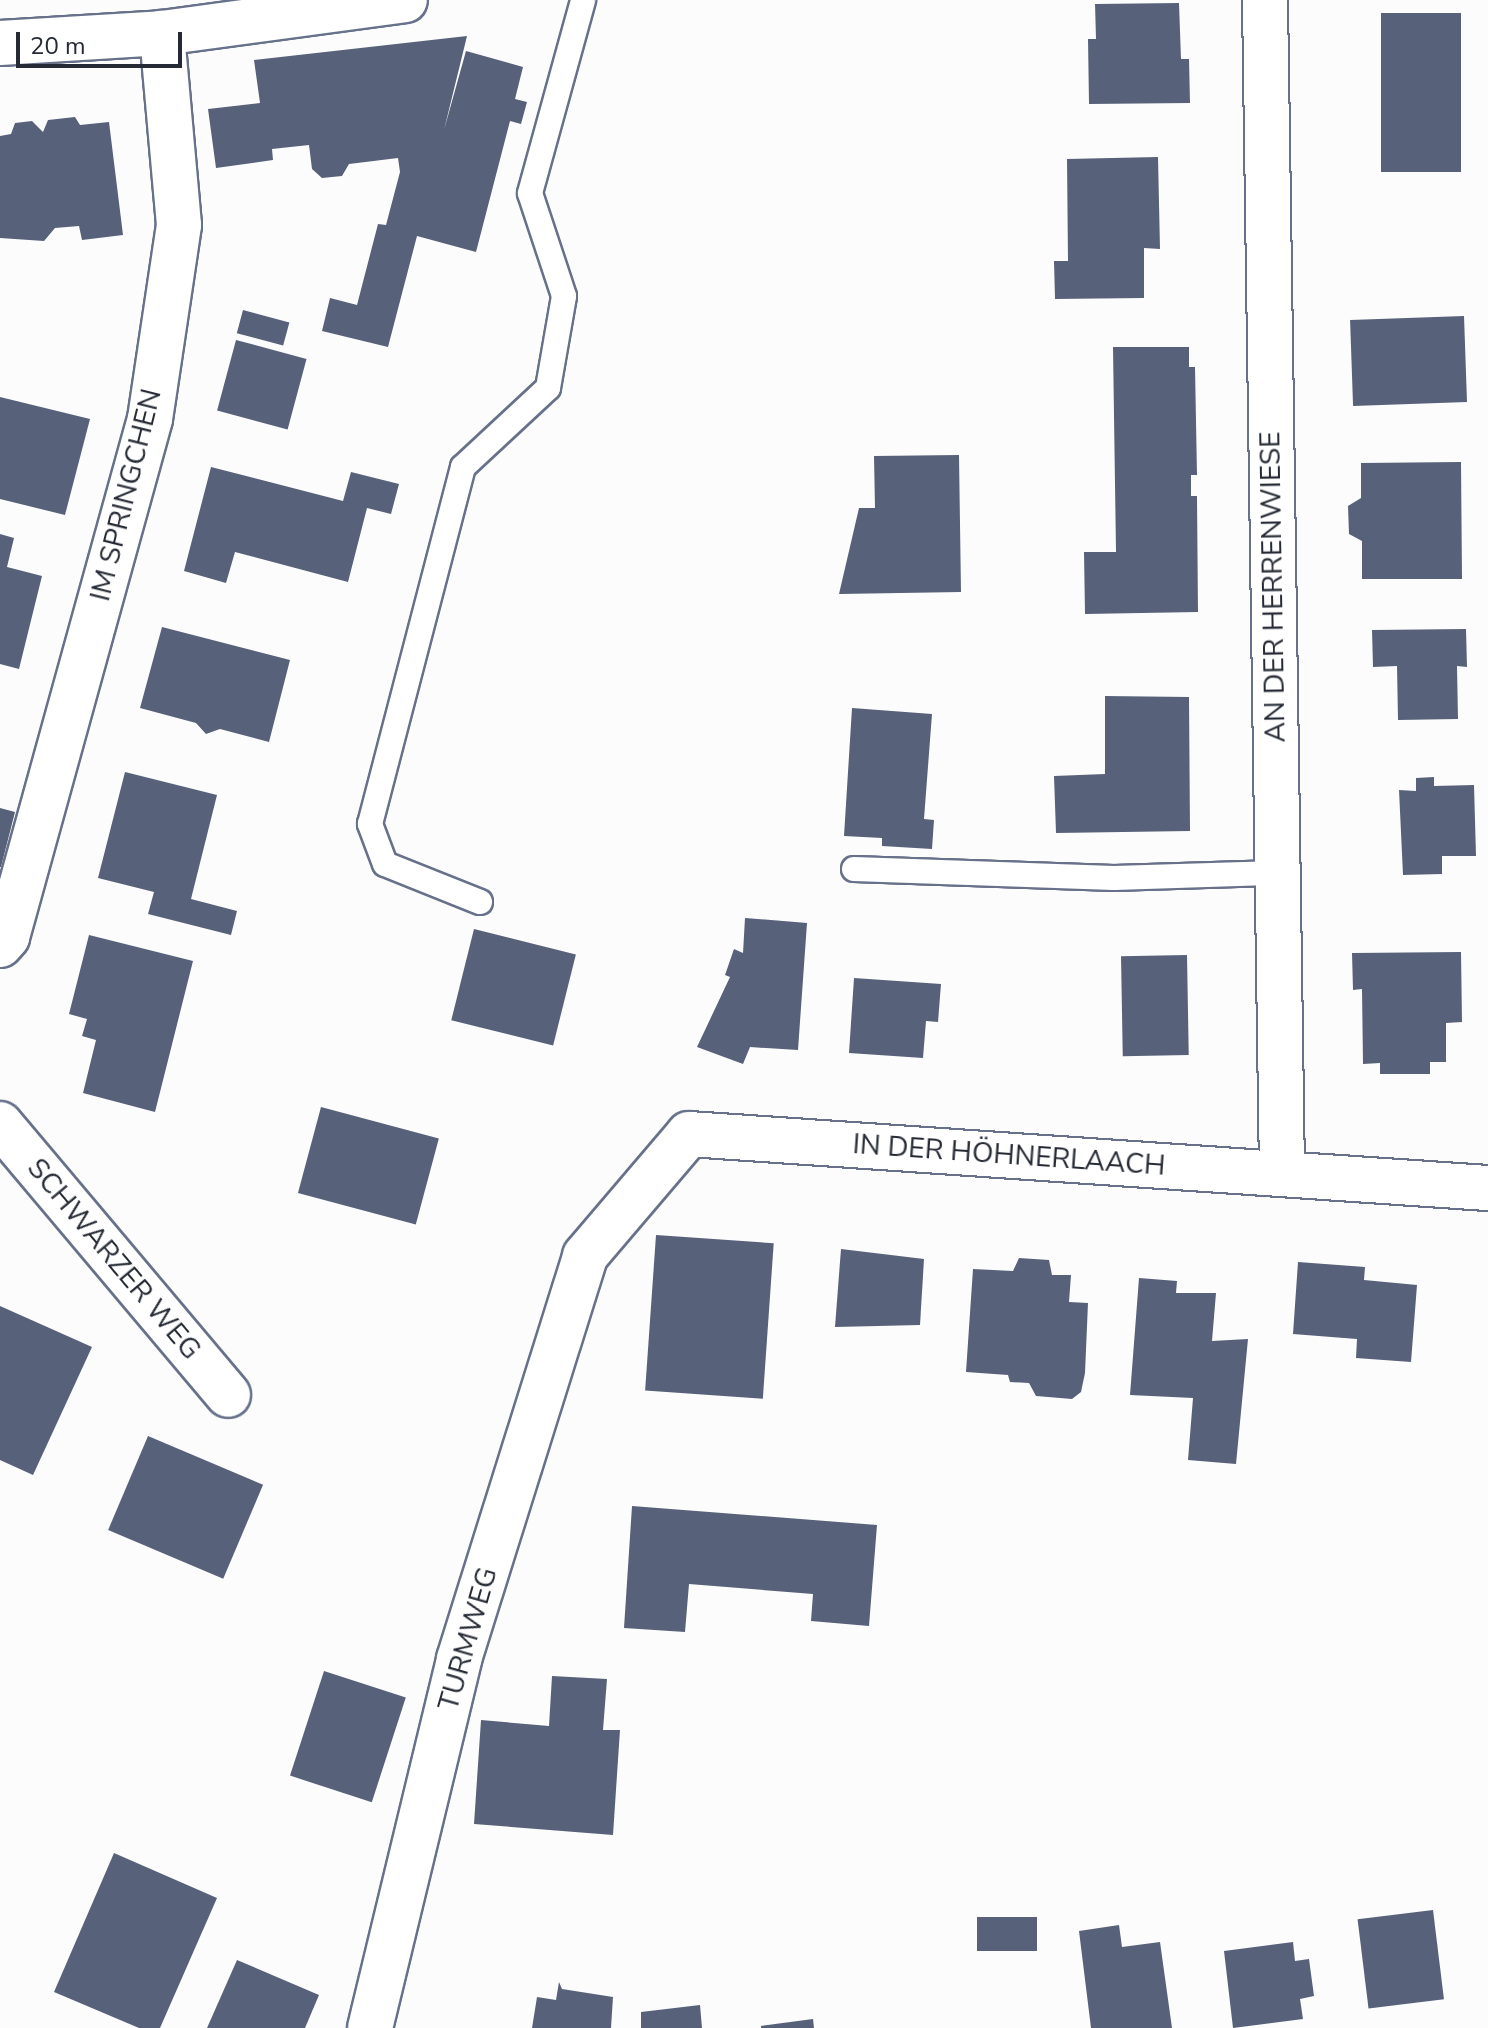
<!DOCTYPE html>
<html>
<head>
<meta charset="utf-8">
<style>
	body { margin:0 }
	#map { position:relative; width:1488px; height:2028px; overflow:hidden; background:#fcfcfc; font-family:"Nunito Sans",sans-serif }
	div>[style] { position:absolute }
	.building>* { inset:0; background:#576179; transform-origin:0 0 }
	.roads { filter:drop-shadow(2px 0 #67718a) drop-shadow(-2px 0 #67718a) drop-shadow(0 2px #67718a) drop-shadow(0 -2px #67718a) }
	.service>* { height:24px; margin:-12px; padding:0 12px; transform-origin:12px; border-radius:12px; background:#fff }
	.minor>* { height:44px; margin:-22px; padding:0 22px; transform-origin:22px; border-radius:22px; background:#fff }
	span { translate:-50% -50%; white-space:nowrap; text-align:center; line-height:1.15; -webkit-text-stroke:8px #fff; paint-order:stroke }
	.street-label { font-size:28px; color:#252a34 }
	.scale { position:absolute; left:16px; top:32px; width:166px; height:36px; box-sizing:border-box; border:4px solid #252a34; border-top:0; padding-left:10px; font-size:24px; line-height:28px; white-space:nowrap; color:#252a34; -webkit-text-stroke:6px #fff; paint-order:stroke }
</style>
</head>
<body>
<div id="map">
	<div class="building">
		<i style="clip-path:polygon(1179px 3px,1181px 59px,1189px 59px,1190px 103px,1089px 104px,1088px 39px,1096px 39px,1095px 4px)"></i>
		<i style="left:1381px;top:13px;width:80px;height:159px"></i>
		<i style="clip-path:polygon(467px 36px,444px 130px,466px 51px,523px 67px,515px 99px,527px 102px,521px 124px,510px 121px,476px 252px,417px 236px,388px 347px,322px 331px,330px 298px,357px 305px,378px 224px,386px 225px,400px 172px,398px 158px,349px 164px,342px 176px,322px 178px,312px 169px,309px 145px,272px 149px,273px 160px,216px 168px,208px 109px,260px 103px,254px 60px)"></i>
		<i style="clip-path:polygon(75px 117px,80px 125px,109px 122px,123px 235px,82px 240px,79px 226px,55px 228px,44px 241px,0 238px,0 136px,11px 134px,15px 123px,32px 121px,43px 132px,48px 120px)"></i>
		<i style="clip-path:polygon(1158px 157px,1160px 249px,1144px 248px,1144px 298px,1055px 299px,1054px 261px,1068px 261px,1067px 159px)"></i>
		<i style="left:243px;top:310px;width:48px;height:24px;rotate:15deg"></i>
		<i style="left:1464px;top:316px;width:86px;height:114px;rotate:88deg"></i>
		<i style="left:236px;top:340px;width:73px;height:73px;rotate:15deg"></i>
		<i style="clip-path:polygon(1113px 347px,1189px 347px,1189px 367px,1195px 367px,1197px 475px,1191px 475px,1191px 496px,1197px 496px,1198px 612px,1085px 614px,1084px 552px,1116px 552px)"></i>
		<i style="clip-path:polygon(0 397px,90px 419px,65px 515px,0 499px)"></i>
		<i style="clip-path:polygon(959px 455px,961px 592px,839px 594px,859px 508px,875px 508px,874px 456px)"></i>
		<i style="clip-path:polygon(1461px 462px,1462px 579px,1362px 579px,1362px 541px,1349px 534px,1348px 506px,1361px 498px,1361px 463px)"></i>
		<i style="clip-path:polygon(211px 467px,343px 501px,351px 472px,399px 484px,391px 514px,367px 508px,348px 582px,235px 552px,226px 583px,184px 571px)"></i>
		<i style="clip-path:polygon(0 534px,14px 538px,7px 567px,42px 576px,19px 669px,0 664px)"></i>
		<i style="clip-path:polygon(162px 627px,290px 660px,269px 742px,220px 729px,206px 734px,196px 723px,140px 708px)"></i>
		<i style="clip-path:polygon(1466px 629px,1467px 667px,1457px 666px,1458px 719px,1398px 720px,1397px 666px,1373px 667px,1372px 630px)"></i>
		<i style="clip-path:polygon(1105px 696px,1189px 697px,1190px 831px,1056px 833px,1054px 776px,1105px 774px)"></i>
		<i style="clip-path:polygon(852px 708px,932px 714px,924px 819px,934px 820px,932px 849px,882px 846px,882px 838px,844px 836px)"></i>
		<i style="clip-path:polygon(125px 772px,217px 795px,191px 899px,237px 911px,231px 935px,148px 914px,154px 892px,98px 878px)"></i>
		<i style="clip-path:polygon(1434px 777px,1434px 786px,1474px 785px,1476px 856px,1442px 856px,1442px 874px,1403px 875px,1399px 790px,1416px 791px,1416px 778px)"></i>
		<i style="clip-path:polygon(0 808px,15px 812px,1px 867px,0 867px)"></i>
		<i style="clip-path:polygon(745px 918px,807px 923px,798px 1050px,750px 1047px,743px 1064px,697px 1047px,730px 977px,725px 975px,734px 949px,743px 953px)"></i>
		<i style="left:474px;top:929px;width:105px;height:94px;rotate:14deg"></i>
		<i style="clip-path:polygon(89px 935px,193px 961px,155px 1112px,83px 1093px,96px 1040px,82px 1036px,87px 1019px,69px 1014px)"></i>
		<i style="clip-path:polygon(1461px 952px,1462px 1022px,1446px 1023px,1446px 1062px,1430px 1062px,1430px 1074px,1380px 1074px,1380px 1063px,1363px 1064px,1362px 989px,1353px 990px,1352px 953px)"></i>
		<i style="left:1187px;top:955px;width:100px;height:66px;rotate:89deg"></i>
		<i style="clip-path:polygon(854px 978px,941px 984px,938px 1022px,926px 1021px,923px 1058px,849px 1053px)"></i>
		<i style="left:321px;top:1107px;width:122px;height:89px;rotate:15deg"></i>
		<i style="left:656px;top:1235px;width:118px;height:156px;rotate:4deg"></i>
		<i style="clip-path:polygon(841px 1249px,924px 1259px,920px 1325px,835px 1327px)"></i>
		<i style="clip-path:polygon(1019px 1258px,1049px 1260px,1052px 1275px,1071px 1275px,1069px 1302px,1088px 1303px,1085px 1373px,1081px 1392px,1072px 1399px,1036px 1396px,1029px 1383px,1010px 1382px,1008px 1375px,966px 1372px,973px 1269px,1013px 1271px)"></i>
		<i style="clip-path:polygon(1298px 1262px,1365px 1267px,1364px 1280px,1417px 1285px,1411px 1362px,1356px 1358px,1357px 1339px,1293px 1334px)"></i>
		<i style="clip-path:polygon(1139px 1278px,1177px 1281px,1176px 1293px,1216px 1293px,1212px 1341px,1248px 1339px,1236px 1464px,1188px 1460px,1193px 1398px,1130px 1395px)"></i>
		<i style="clip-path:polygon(0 1306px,92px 1347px,33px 1475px,0 1460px)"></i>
		<i style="left:148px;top:1436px;width:125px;height:102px;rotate:23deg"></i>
		<i style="clip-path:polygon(632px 1506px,877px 1525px,869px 1626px,811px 1621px,813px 1594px,689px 1584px,685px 1632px,624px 1628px)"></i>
		<i style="left:324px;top:1671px;width:86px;height:110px;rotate:18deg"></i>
		<i style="clip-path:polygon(552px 1676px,607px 1679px,603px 1730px,620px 1730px,613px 1835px,474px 1824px,481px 1720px,549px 1726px)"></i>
		<i style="clip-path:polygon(114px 1853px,217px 1898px,160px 2028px,139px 2028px,54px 1992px)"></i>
		<i style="left:1433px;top:1910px;width:90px;height:76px;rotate:83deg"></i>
		<i style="left:977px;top:1917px;width:60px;height:34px"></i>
		<i style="clip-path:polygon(1119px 1925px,1122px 1947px,1160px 1942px,1172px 2028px,1091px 2028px,1079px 1931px)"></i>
		<i style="clip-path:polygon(1293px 1942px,1295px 1961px,1309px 1959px,1314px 1996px,1300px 1999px,1303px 2019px,1233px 2028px,1224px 1951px)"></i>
		<i style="clip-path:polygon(237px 1960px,319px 1995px,305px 2028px,207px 2028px)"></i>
		<i style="clip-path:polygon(559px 1982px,562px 1989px,613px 1997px,611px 2028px,532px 2028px,537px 1997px,556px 2000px)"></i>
		<i style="clip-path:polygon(700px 2005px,702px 2028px,641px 2028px,641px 2012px)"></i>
		<i style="clip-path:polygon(813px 2019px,814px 2028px,761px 2028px,761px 2026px)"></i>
	</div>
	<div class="roads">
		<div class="service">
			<i style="left:854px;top:869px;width:260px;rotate:2deg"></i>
			<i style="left:1114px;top:878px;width:163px;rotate:-1.8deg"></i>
			<i style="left:480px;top:902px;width:102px;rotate:-158.2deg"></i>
			<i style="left:385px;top:864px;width:43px;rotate:-110.6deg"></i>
			<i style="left:370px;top:824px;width:369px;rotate:-75.4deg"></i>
			<i style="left:463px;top:467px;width:116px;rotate:-42.9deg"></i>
			<i style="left:548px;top:388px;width:93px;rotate:-80.1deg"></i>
			<i style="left:564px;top:296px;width:108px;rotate:-108.3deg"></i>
			<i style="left:530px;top:193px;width:200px;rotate:-74.6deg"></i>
		</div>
		<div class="minor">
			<i style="left:1265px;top:0;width:1173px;rotate:89.17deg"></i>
			<i style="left:0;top:43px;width:162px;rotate:-3.5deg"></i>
			<i style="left:162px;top:33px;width:245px;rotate:-7.7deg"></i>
			<i style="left:0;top:945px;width:11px;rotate:-49deg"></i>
			<i style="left:7px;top:937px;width:537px;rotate:-74.57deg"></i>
			<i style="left:150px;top:419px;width:196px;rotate:-81.5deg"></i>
			<i style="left:179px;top:225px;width:193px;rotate:-95.1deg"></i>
			<i style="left:0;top:1124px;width:354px;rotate:49.9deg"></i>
			<i style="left:370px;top:2028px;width:380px;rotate:-76.4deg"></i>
			<i style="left:459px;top:1659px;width:422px;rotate:-72.6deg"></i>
			<i style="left:585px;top:1256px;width:160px;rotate:-49.6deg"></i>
			<i style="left:689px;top:1134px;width:801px;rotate:3.87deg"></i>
		</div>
	</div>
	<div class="street-label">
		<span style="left:126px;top:495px;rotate:-76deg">IM SPRINGCHEN</span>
		<span style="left:1273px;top:587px;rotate:-91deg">AN DER HERRENWIESE</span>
		<span style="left:1009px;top:1155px;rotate:4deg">IN DER HÖHNERLAACH</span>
		<span style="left:114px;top:1259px;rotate:50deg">SCHWARZER WEG</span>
		<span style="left:468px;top:1639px;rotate:-74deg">TURMWEG</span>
	</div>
	<div class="scale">20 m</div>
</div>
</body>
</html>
